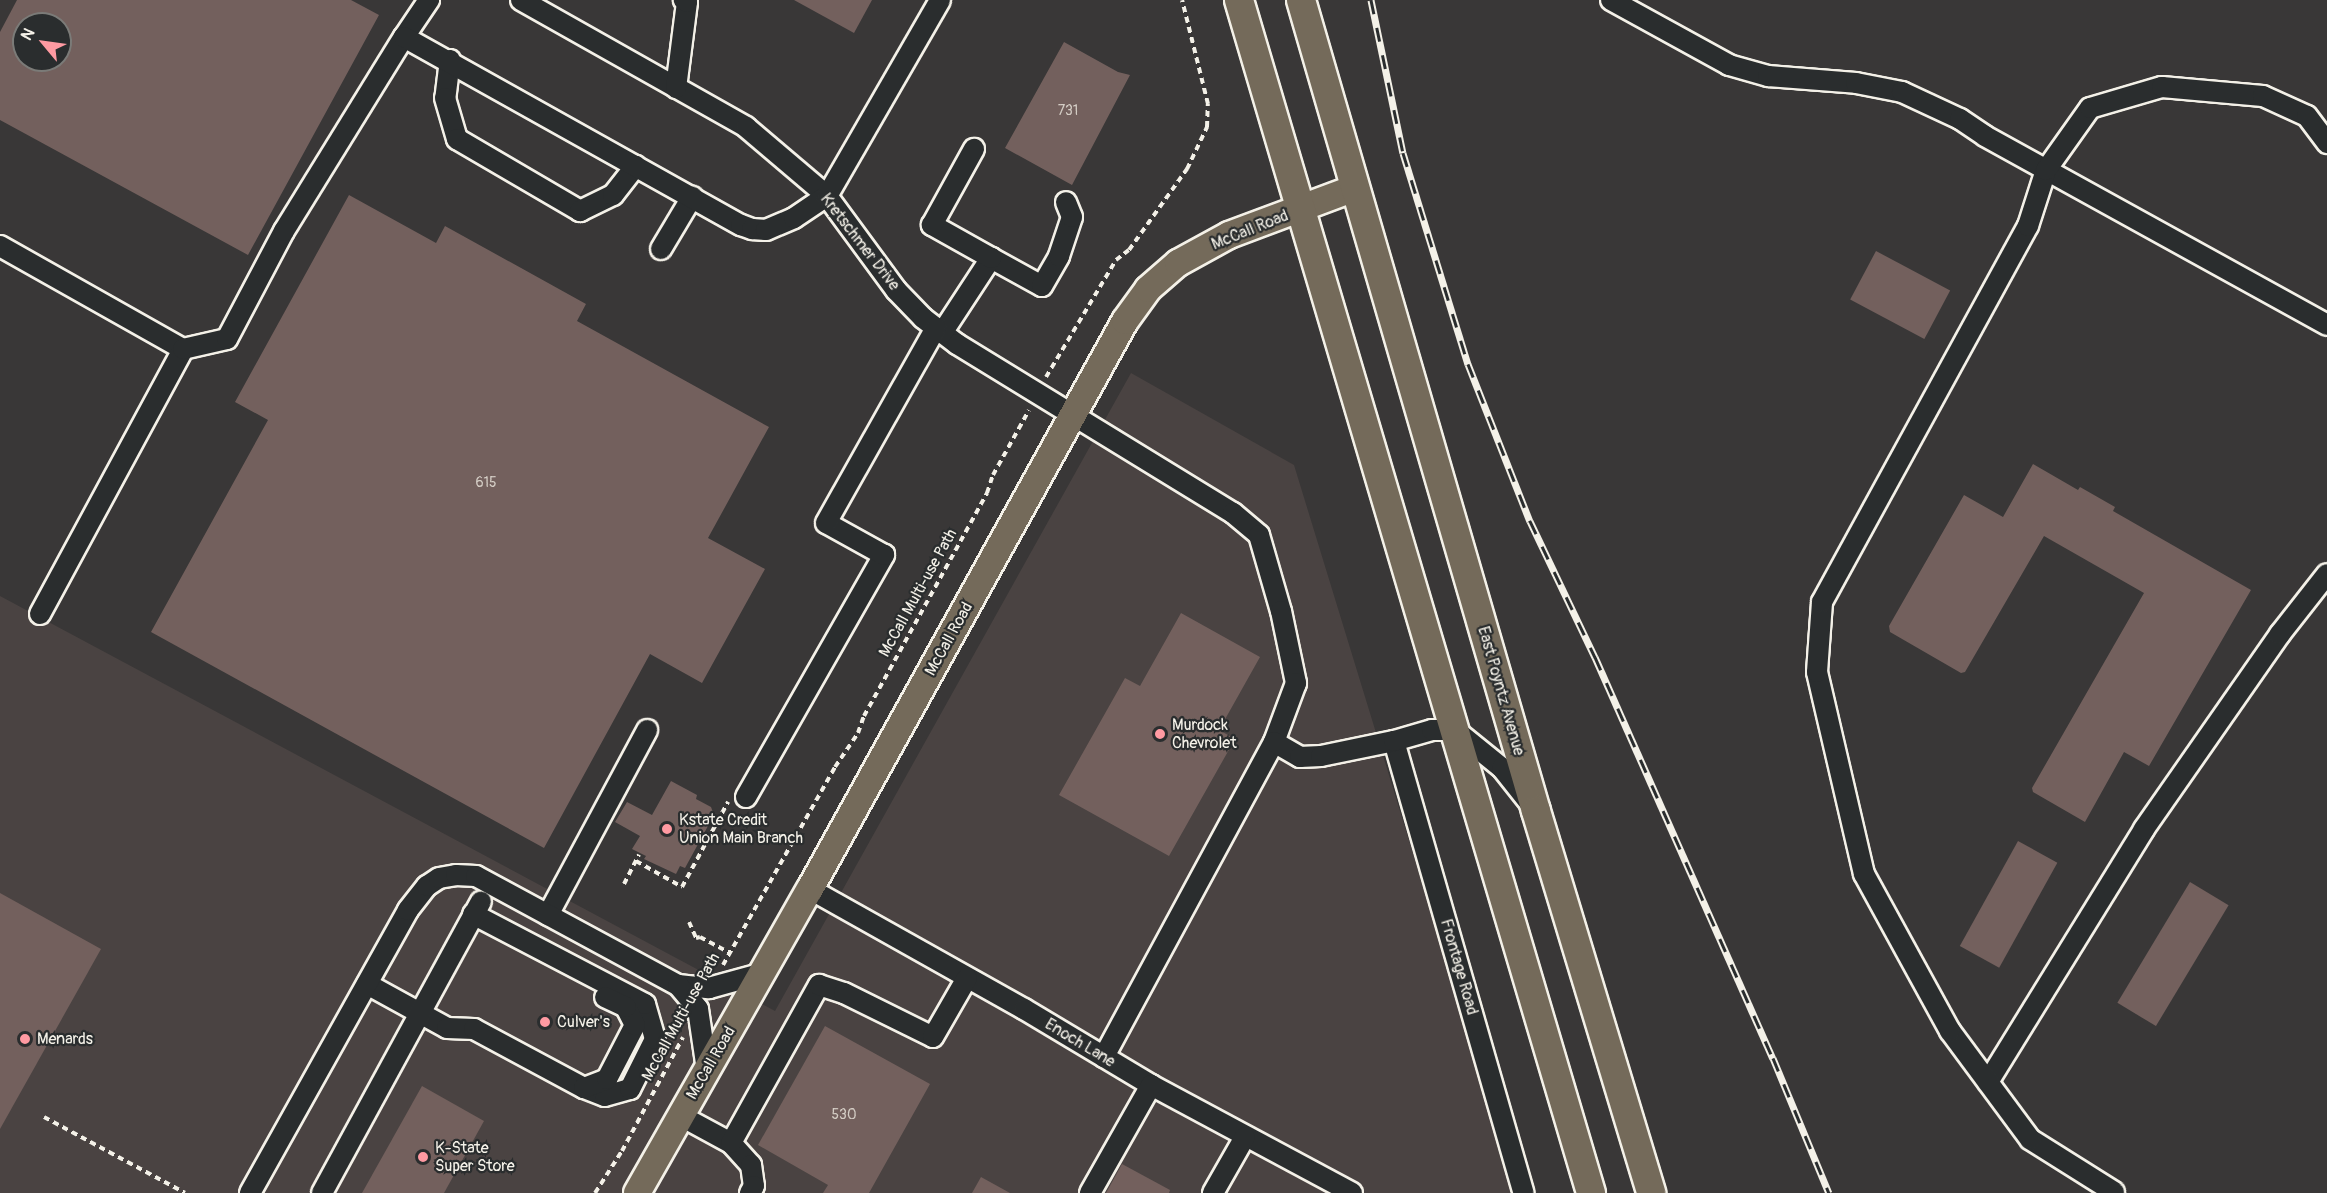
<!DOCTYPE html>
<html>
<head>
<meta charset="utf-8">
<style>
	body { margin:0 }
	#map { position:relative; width:2327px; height:1193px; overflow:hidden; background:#393737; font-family:Pangolin,sans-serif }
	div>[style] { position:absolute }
	.built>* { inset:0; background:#4a4342 }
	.building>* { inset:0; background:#73605d; transform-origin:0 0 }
	.path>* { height:4px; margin-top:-2px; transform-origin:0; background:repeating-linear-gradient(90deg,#f4f1e8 0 6px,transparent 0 10.5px) }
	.roads { filter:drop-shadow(2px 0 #f4f1e8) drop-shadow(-2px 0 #f4f1e8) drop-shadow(0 2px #f4f1e8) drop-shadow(0 -2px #f4f1e8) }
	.minor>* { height:20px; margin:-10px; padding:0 10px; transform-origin:10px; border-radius:10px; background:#2a2d2e }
	.major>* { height:26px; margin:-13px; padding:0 13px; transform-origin:13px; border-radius:13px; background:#746a5a }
	.highway>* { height:28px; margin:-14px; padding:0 14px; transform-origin:14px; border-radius:14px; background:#746a5a }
	.rail>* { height:7px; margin-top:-3.5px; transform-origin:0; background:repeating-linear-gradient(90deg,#2a2d2e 0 14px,#f4f1e8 0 28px); box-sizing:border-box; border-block:2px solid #f4f1e8 }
	.dots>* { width:16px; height:16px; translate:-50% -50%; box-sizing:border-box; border:3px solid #2a2d2e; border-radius:50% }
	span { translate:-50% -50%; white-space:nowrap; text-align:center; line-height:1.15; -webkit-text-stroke:4.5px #2a2d2e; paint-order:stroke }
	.number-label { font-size:14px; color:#d4cdc5 }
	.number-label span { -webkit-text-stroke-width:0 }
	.street-label { font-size:16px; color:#f4f1e8 }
	.poi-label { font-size:16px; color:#f4f1e8 }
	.left { translate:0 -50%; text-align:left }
	.north { position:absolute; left:12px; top:12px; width:60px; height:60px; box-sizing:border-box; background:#2a2d2e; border:2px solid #7b7b78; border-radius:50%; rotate:299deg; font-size:16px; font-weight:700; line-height:24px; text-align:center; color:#f4f1e8 }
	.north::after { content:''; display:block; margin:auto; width:21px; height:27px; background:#ff9aa2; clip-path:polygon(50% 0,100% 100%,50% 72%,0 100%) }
</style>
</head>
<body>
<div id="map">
	<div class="built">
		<i style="clip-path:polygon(1131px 373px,1294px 465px,1517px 1193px,0 1193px,0 596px,775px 1011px)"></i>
	</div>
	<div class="building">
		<i style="clip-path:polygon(evenodd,17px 0,351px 0,379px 15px,248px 255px,0 120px,0 32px,17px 0,24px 24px,60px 24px,60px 60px,24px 60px,24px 24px)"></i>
		<i style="clip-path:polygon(794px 0,872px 0,854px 33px)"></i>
		<i style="clip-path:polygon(1064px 42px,1118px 72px,1130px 75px,1072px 185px,1005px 148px)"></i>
		<i style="clip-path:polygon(349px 195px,436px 243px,445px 226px,586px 304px,577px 321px,769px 427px,708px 538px,765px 569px,702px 683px,650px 654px,544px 848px,151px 632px,268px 420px,235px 402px)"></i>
		<i style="left:1876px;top:251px;width:84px;height:55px;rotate:28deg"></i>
		<i style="clip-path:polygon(2033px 464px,2078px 490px,2080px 487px,2115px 507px,2113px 511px,2251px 590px,2149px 766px,2124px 752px,2085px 822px,2033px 792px,2032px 788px,2144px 593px,2044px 536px,1965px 672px,1961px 673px,1890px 632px,1889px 626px,1964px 495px,2003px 517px)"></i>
		<i style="clip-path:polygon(1181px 613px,1260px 657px,1219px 730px,1235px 739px,1169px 856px,1059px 795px,1125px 678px,1140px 686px)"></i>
		<i style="clip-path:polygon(671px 781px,697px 795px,696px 799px,711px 807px,714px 815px,685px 868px,680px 866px,676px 874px,644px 859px,646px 856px,632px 849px,640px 836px,615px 822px,627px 802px,652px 815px)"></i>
		<i style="left:2018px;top:841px;width:45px;height:120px;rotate:29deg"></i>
		<i style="left:2190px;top:882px;width:45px;height:141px;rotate:31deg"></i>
		<i style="clip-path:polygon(0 893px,101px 949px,0 1129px)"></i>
		<i style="clip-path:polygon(825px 1026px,930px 1084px,869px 1193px,823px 1193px,828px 1185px,758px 1145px)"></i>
		<i style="clip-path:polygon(422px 1086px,484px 1121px,444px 1193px,362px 1193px)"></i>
		<i style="clip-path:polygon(1122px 1164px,1170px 1190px,1169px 1193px,1106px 1193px)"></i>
		<i style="clip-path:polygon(981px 1177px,1010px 1193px,972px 1193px)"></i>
	</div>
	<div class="path">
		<i style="left:1046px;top:377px;width:136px;rotate:-59.1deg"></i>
		<i style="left:1116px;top:260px;width:16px;rotate:-38deg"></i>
		<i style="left:1129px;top:250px;width:100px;rotate:-54.4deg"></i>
		<i style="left:1187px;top:169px;width:47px;rotate:-64.5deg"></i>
		<i style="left:1207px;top:127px;width:23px;rotate:-88deg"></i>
		<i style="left:1208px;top:104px;width:107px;rotate:-104deg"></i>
		<i style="left:636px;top:861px;width:53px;rotate:29.5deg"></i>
		<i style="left:682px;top:887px;width:97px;rotate:-61.6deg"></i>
		<i style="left:624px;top:884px;width:33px;rotate:-63deg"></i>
		<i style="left:689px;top:922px;width:17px;rotate:66deg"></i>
		<i style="left:696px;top:938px;width:4px;rotate:-14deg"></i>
		<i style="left:700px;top:937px;width:34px;rotate:28deg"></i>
		<i style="left:723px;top:965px;width:227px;rotate:-60.5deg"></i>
		<i style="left:835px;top:767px;width:41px;rotate:-55.9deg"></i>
		<i style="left:858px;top:733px;width:18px;rotate:-71deg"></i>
		<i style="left:864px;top:716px;width:255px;rotate:-61.1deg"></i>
		<i style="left:987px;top:493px;width:19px;rotate:-72deg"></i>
		<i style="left:993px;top:475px;width:74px;rotate:-61deg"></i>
		<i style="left:44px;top:1117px;width:160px;rotate:28.3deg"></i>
		<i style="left:595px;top:1193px;width:50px;rotate:-57.3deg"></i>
		<i style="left:622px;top:1151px;width:129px;rotate:-61.8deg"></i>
	</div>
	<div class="roads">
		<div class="minor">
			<i style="left:521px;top:0;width:258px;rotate:29.4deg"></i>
			<i style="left:746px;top:127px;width:106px;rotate:40.4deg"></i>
			<i style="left:827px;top:196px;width:117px;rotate:53.7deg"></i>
			<i style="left:896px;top:290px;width:39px;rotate:46deg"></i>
			<i style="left:923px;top:318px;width:43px;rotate:37.4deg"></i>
			<i style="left:957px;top:344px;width:324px;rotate:31.5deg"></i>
			<i style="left:1233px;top:513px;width:34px;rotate:40deg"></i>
			<i style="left:1259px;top:535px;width:79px;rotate:73.9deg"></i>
			<i style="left:1281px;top:611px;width:74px;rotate:78.2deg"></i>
			<i style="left:1296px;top:683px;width:63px;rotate:110.4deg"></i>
			<i style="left:1274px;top:742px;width:358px;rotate:118.4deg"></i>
			<i style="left:1611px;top:0;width:135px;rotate:28.8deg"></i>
			<i style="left:1729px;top:65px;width:41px;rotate:15.8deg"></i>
			<i style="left:1768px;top:76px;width:88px;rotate:4.5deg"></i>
			<i style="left:1856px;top:83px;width:47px;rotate:11.1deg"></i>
			<i style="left:1902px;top:92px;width:64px;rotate:25deg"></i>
			<i style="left:1960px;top:119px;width:30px;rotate:34deg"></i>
			<i style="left:1985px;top:136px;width:391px;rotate:28.9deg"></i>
			<i style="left:404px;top:37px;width:45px;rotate:-56deg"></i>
			<i style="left:450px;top:60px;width:38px;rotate:97deg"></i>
			<i style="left:445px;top:98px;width:43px;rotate:73.7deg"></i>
			<i style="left:457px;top:139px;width:143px;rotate:30.3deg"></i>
			<i style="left:580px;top:211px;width:37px;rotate:-26deg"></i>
			<i style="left:613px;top:195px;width:37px;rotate:-52deg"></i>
			<i style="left:676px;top:88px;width:87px;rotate:-82.7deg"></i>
			<i style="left:687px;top:2px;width:4px;rotate:-146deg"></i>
			<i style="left:0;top:246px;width:210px;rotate:29.4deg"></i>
			<i style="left:661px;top:249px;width:61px;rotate:-59.2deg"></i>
			<i style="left:991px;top:258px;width:58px;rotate:28.8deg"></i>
			<i style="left:1042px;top:286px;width:34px;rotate:-60deg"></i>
			<i style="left:1059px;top:256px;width:41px;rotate:-71.6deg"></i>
			<i style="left:1072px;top:217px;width:16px;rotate:-112deg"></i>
			<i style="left:942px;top:333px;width:90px;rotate:-56.8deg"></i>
			<i style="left:991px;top:258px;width:68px;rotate:-150.8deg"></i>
			<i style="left:932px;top:225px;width:87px;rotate:-61.1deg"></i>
			<i style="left:40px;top:614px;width:301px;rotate:-61.6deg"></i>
			<i style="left:183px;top:349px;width:45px;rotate:-12.8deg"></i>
			<i style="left:227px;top:339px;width:122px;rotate:-62.2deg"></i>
			<i style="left:284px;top:231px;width:228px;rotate:-58.3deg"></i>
			<i style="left:404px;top:37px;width:386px;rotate:29.2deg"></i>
			<i style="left:741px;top:225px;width:12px;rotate:20deg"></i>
			<i style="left:752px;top:229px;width:14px;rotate:4deg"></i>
			<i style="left:766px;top:230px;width:30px;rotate:-23deg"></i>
			<i style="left:794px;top:218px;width:40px;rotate:-34deg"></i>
			<i style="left:827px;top:196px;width:226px;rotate:-60deg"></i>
			<i style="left:1394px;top:741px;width:470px;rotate:74deg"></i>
			<i style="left:1274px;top:742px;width:30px;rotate:30deg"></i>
			<i style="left:1300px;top:757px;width:21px;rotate:-3deg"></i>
			<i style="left:1321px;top:756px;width:75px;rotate:-11.6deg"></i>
			<i style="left:1394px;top:741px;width:40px;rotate:-16deg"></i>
			<i style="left:1432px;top:730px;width:23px"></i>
			<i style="left:1455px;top:730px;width:60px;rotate:39deg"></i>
			<i style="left:1502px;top:768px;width:43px;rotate:51.5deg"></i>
			<i style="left:746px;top:797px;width:279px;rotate:-60.3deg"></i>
			<i style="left:884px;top:555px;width:66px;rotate:-151.1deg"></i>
			<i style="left:826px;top:523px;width:224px;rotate:-60.6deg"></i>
			<i style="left:810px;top:889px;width:245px;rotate:29.3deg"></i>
			<i style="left:1024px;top:1009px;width:148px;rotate:30.9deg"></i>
			<i style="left:1151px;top:1085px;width:228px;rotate:28.2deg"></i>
			<i style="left:548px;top:915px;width:210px;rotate:-61.8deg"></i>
			<i style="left:367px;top:984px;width:91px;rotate:28.8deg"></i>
			<i style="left:447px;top:1028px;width:27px;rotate:2deg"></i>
			<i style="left:474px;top:1029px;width:125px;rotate:28.2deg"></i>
			<i style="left:584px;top:1088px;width:22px;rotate:21deg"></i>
			<i style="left:605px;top:1096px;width:26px;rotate:-16deg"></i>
			<i style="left:630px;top:1089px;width:56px;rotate:-63.4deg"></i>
			<i style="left:655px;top:1039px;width:36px;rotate:-106deg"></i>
			<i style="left:645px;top:1004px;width:194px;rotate:-152.4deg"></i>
			<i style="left:678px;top:985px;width:31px;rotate:6deg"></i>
			<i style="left:709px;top:988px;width:56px;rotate:-15.5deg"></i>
			<i style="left:1988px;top:1082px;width:297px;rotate:-58.3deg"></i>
			<i style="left:2144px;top:829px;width:238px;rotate:-55.1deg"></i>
			<i style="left:2280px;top:634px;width:76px;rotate:-51.9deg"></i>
			<i style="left:584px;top:1088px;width:25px;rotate:-21deg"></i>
			<i style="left:607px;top:1079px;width:61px;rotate:-62.6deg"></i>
			<i style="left:635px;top:1025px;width:20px;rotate:-117deg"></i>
			<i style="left:626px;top:1007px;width:23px;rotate:-155deg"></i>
			<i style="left:681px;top:1116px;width:57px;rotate:28.4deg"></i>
			<i style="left:731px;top:1143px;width:30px;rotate:48deg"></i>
			<i style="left:751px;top:1165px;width:21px;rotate:82deg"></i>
			<i style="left:754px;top:1186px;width:8px;rotate:120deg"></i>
			<i style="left:731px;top:1143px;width:181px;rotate:-60.9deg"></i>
			<i style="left:819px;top:985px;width:26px;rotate:18deg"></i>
			<i style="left:844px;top:993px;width:99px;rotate:26.3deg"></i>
			<i style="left:933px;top:1037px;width:68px;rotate:-60deg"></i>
			<i style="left:2114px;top:1192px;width:99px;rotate:-147.8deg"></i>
			<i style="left:2030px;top:1139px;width:134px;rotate:-126.5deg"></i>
			<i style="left:1950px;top:1031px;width:179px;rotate:-118.7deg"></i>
			<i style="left:1864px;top:874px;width:207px;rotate:-103.1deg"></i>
			<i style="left:1817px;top:672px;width:70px;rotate:-85.9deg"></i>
			<i style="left:1822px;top:602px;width:429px;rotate:-61.3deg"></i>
			<i style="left:2028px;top:226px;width:59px;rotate:-72.2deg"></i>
			<i style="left:2046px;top:170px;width:76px;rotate:-54.6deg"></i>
			<i style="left:2090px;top:108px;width:75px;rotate:-16.3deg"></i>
			<i style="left:2162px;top:87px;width:101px;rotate:5.1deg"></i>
			<i style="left:2263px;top:96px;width:48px;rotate:24.4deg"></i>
			<i style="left:2307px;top:116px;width:34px;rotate:53deg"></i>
			<i style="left:250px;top:1193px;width:324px;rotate:-60.8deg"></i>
			<i style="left:408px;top:910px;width:31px;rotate:-52deg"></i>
			<i style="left:427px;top:886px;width:14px;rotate:-34deg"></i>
			<i style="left:439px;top:878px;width:17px;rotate:-10deg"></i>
			<i style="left:456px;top:875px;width:20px;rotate:3deg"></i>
			<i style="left:476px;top:876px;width:230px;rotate:28.4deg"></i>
			<i style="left:678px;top:985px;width:31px;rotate:50deg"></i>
			<i style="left:698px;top:1009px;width:62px;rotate:81.6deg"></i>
			<i style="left:322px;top:1193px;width:332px;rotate:-61.4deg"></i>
			<i style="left:1090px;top:1193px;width:124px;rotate:-60.5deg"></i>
			<i style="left:1213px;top:1193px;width:64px;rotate:-60.3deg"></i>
		</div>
		<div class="major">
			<i style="left:637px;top:1193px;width:350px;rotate:-60.4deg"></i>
			<i style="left:810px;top:889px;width:649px;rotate:-60.99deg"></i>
			<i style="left:1125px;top:321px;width:39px;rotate:-54deg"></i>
			<i style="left:1148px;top:289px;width:40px;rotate:-41deg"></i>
			<i style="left:1178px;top:263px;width:58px;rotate:-28.8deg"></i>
			<i style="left:1229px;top:235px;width:134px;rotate:-20.5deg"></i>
		</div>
		<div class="highway">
			<i style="left:1239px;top:0;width:1244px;rotate:73.56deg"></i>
			<i style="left:1301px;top:0;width:844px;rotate:73.84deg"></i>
			<i style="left:1536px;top:811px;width:399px;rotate:73.2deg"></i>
		</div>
	</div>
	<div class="rail">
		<i style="left:1371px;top:0;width:156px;rotate:78.2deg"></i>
		<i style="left:1403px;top:153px;width:221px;rotate:72.9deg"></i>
		<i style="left:1468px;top:364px;width:169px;rotate:68.5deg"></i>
		<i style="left:1530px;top:521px;width:151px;rotate:64.5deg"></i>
		<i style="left:1595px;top:657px;width:439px;rotate:66.1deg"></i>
		<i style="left:1773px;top:1058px;width:146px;rotate:67.5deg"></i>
	</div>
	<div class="dots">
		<i style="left:1160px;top:734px;background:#ff9aa2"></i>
		<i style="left:667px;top:829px;background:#ff9aa2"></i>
		<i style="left:545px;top:1022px;background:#ff9aa2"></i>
		<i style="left:25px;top:1039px;background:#ff9aa2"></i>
		<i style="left:423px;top:1157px;background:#ff9aa2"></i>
	</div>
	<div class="number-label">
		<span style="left:1068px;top:111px">731</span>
		<span style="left:486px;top:483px">615</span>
		<span style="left:844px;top:1115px">530</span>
	</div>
	<div class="street-label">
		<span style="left:1250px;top:230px;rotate:-22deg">McCall Road</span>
		<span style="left:860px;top:242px;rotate:52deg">Kretschmer Drive</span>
		<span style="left:918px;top:593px;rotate:-61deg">McCall Multi-use Path</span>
		<span style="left:949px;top:639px;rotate:-61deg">McCall Road</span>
		<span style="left:1501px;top:691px;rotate:74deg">East Poyntz Avenue</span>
		<span style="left:1459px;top:967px;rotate:74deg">Frontage Road</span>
		<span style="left:681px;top:1017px;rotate:-61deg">McCall Multi-use Path</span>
		<span style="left:1080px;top:1043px;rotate:31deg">Enoch Lane</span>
		<span style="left:711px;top:1063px;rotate:-60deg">McCall Road</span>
	</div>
	<div class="poi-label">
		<span class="left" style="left:1172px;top:734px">Murdock<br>Chevrolet</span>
		<span class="left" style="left:679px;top:829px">Kstate Credit<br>Union Main Branch</span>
		<span class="left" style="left:557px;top:1022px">Culver's</span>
		<span class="left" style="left:37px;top:1039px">Menards</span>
		<span class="left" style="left:435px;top:1157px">K-State<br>Super Store</span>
	</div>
	<div class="north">N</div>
</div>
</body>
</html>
